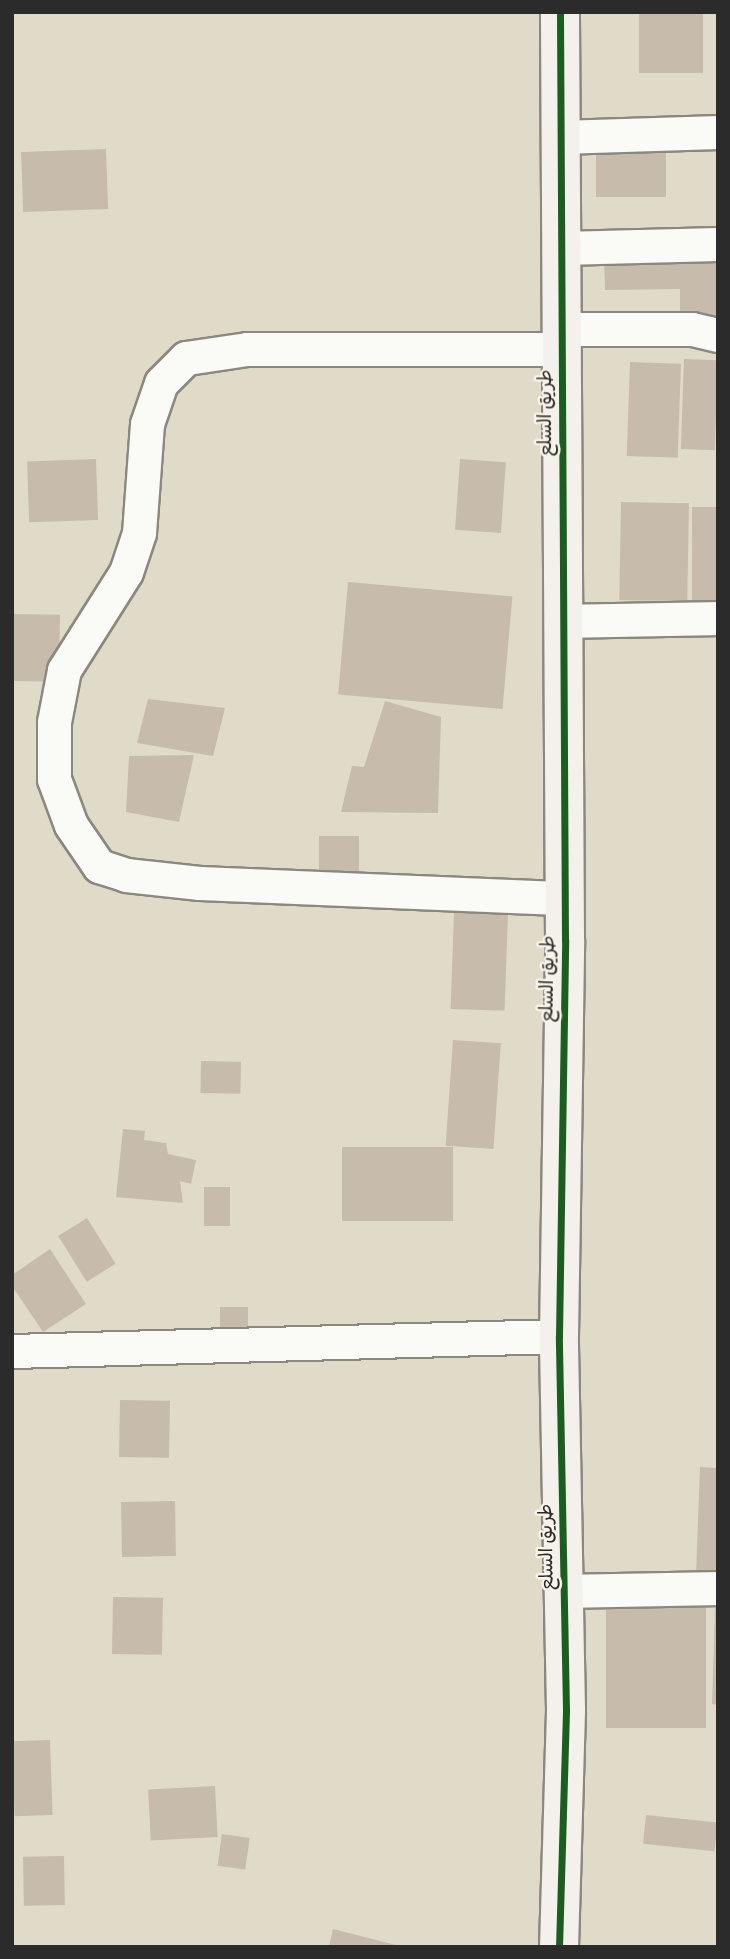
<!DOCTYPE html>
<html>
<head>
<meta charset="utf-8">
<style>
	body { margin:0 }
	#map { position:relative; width:730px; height:1959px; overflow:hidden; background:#e0dbc9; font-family:Pangolin,"Playpen Sans Arabic",sans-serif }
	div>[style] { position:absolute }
	.building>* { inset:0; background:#c7bcac; transform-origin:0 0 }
	.roads { filter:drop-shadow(2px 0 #8b887f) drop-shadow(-2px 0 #8b887f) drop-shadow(0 2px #8b887f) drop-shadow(0 -2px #8b887f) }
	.street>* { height:33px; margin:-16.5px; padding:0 16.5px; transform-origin:16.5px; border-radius:16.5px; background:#fafaf7 }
	.secondary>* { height:38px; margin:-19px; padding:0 19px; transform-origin:19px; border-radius:19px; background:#f4f1ed }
	.cycleway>* { height:7px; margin:-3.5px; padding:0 3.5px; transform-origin:3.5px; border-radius:3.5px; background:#1b5e20 }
	span { translate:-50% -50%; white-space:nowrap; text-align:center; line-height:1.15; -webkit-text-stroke:5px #f7f3e8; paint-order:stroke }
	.street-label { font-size:19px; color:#2b2b2b }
	.frame { position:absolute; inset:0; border:14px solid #2b2b2b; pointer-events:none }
</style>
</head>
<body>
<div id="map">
	<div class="building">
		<i style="left:639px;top:12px;width:64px;height:61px"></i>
		<i style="left:106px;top:149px;width:60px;height:85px;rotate:88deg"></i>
		<i style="left:596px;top:150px;width:70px;height:47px"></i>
		<i style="clip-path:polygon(718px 252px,718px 344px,680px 345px,680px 289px,605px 290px,604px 254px)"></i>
		<i style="left:684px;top:359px;width:34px;height:90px;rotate:2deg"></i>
		<i style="left:630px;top:362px;width:51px;height:94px;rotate:2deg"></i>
		<i style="left:96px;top:459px;width:61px;height:69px;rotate:88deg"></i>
		<i style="left:460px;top:459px;width:46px;height:71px;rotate:4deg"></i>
		<i style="left:621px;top:502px;width:68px;height:98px;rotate:1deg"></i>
		<i style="left:692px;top:507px;width:26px;height:93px"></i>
		<i style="left:348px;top:582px;width:165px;height:113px;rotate:5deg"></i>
		<i style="left:12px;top:614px;width:48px;height:67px;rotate:1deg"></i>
		<i style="clip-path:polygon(148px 699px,225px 708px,213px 756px,137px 743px)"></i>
		<i style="clip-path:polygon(385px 701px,441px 717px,438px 813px,341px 812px,352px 766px,364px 767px)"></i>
		<i style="clip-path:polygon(194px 755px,179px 822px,126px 812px,129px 756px)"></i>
		<i style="left:359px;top:836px;width:41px;height:40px;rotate:90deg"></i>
		<i style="left:454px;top:912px;width:54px;height:97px;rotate:2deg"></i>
		<i style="left:453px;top:1040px;width:48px;height:106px;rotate:4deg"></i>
		<i style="left:201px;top:1061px;width:40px;height:32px;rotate:1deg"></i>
		<i style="clip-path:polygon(123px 1129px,145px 1131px,144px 1140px,166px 1143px,168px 1154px,196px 1160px,191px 1184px,180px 1181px,183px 1203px,116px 1197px)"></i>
		<i style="left:453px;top:1147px;width:74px;height:111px;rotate:90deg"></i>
		<i style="left:230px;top:1187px;width:39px;height:26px;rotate:90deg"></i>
		<i style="left:87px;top:1218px;width:54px;height:34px;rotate:58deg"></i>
		<i style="clip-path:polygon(50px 1249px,86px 1304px,43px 1332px,12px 1286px,12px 1275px)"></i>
		<i style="left:220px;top:1307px;width:28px;height:27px"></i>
		<i style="left:120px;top:1400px;width:50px;height:57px;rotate:1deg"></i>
		<i style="clip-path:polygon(700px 1467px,718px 1468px,718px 1574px,696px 1574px)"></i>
		<i style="left:175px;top:1501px;width:55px;height:54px;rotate:89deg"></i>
		<i style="left:113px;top:1597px;width:50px;height:57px;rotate:1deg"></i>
		<i style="clip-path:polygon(715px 1607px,718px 1607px,718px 1705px,712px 1704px)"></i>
		<i style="left:706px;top:1608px;width:120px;height:100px;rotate:90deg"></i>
		<i style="left:50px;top:1740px;width:75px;height:38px;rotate:88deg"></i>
		<i style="left:215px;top:1786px;width:51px;height:67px;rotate:87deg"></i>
		<i style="left:646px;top:1815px;width:72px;height:29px;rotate:6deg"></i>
		<i style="left:222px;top:1834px;width:28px;height:32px;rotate:8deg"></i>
		<i style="left:64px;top:1856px;width:49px;height:41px;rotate:89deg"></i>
		<i style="clip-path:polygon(333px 1929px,400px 1946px,400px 1947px,329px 1947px)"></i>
	</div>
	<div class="roads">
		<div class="street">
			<i style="left:560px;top:137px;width:158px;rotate:-1.8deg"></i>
			<i style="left:561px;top:248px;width:157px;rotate:-1.5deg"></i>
			<i style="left:562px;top:329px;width:130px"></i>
			<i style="left:692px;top:329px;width:27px;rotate:13deg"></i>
			<i style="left:561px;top:349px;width:314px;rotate:180deg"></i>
			<i style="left:247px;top:349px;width:62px;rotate:171.6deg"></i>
			<i style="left:186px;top:358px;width:35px;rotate:135deg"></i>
			<i style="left:161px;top:383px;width:43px;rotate:108.9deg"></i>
			<i style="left:147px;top:424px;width:109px;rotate:94.2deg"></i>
			<i style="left:139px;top:533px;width:41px;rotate:108.4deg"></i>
			<i style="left:126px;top:572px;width:116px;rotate:122.3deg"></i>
			<i style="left:64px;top:670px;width:53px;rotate:100.9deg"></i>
			<i style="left:54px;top:722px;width:57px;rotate:90deg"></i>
			<i style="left:54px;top:779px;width:49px;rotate:69.7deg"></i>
			<i style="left:71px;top:825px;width:50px;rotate:55.7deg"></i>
			<i style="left:99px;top:866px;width:28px;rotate:18deg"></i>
			<i style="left:126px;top:875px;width:74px;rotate:6.2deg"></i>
			<i style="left:200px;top:883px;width:365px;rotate:2.4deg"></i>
			<i style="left:563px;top:621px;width:155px;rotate:-1.1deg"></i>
			<i style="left:12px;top:1351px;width:547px;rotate:-1.57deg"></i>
			<i style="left:564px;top:1591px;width:154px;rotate:-1.1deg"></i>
		</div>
		<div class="secondary">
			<i style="left:559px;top:1947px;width:237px;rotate:-88.3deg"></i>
			<i style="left:566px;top:1710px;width:374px;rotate:-91.1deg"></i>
			<i style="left:559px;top:1336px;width:396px;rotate:-89.1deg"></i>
			<i style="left:565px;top:940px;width:928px;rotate:-90.31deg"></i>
		</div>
	</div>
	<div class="cycleway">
		<i style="left:559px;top:1947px;width:237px;rotate:-88.3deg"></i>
		<i style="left:566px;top:1710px;width:374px;rotate:-91.1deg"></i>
		<i style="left:559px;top:1336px;width:396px;rotate:-89.1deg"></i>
		<i style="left:565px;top:940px;width:928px;rotate:-90.31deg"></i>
	</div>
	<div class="street-label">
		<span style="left:546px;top:413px;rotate:-90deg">طريق السلع</span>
		<span style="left:548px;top:979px;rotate:-89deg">طريق السلع</span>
		<span style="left:547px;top:1547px;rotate:-91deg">طريق السلع</span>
	</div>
	<div class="frame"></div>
</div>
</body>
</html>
